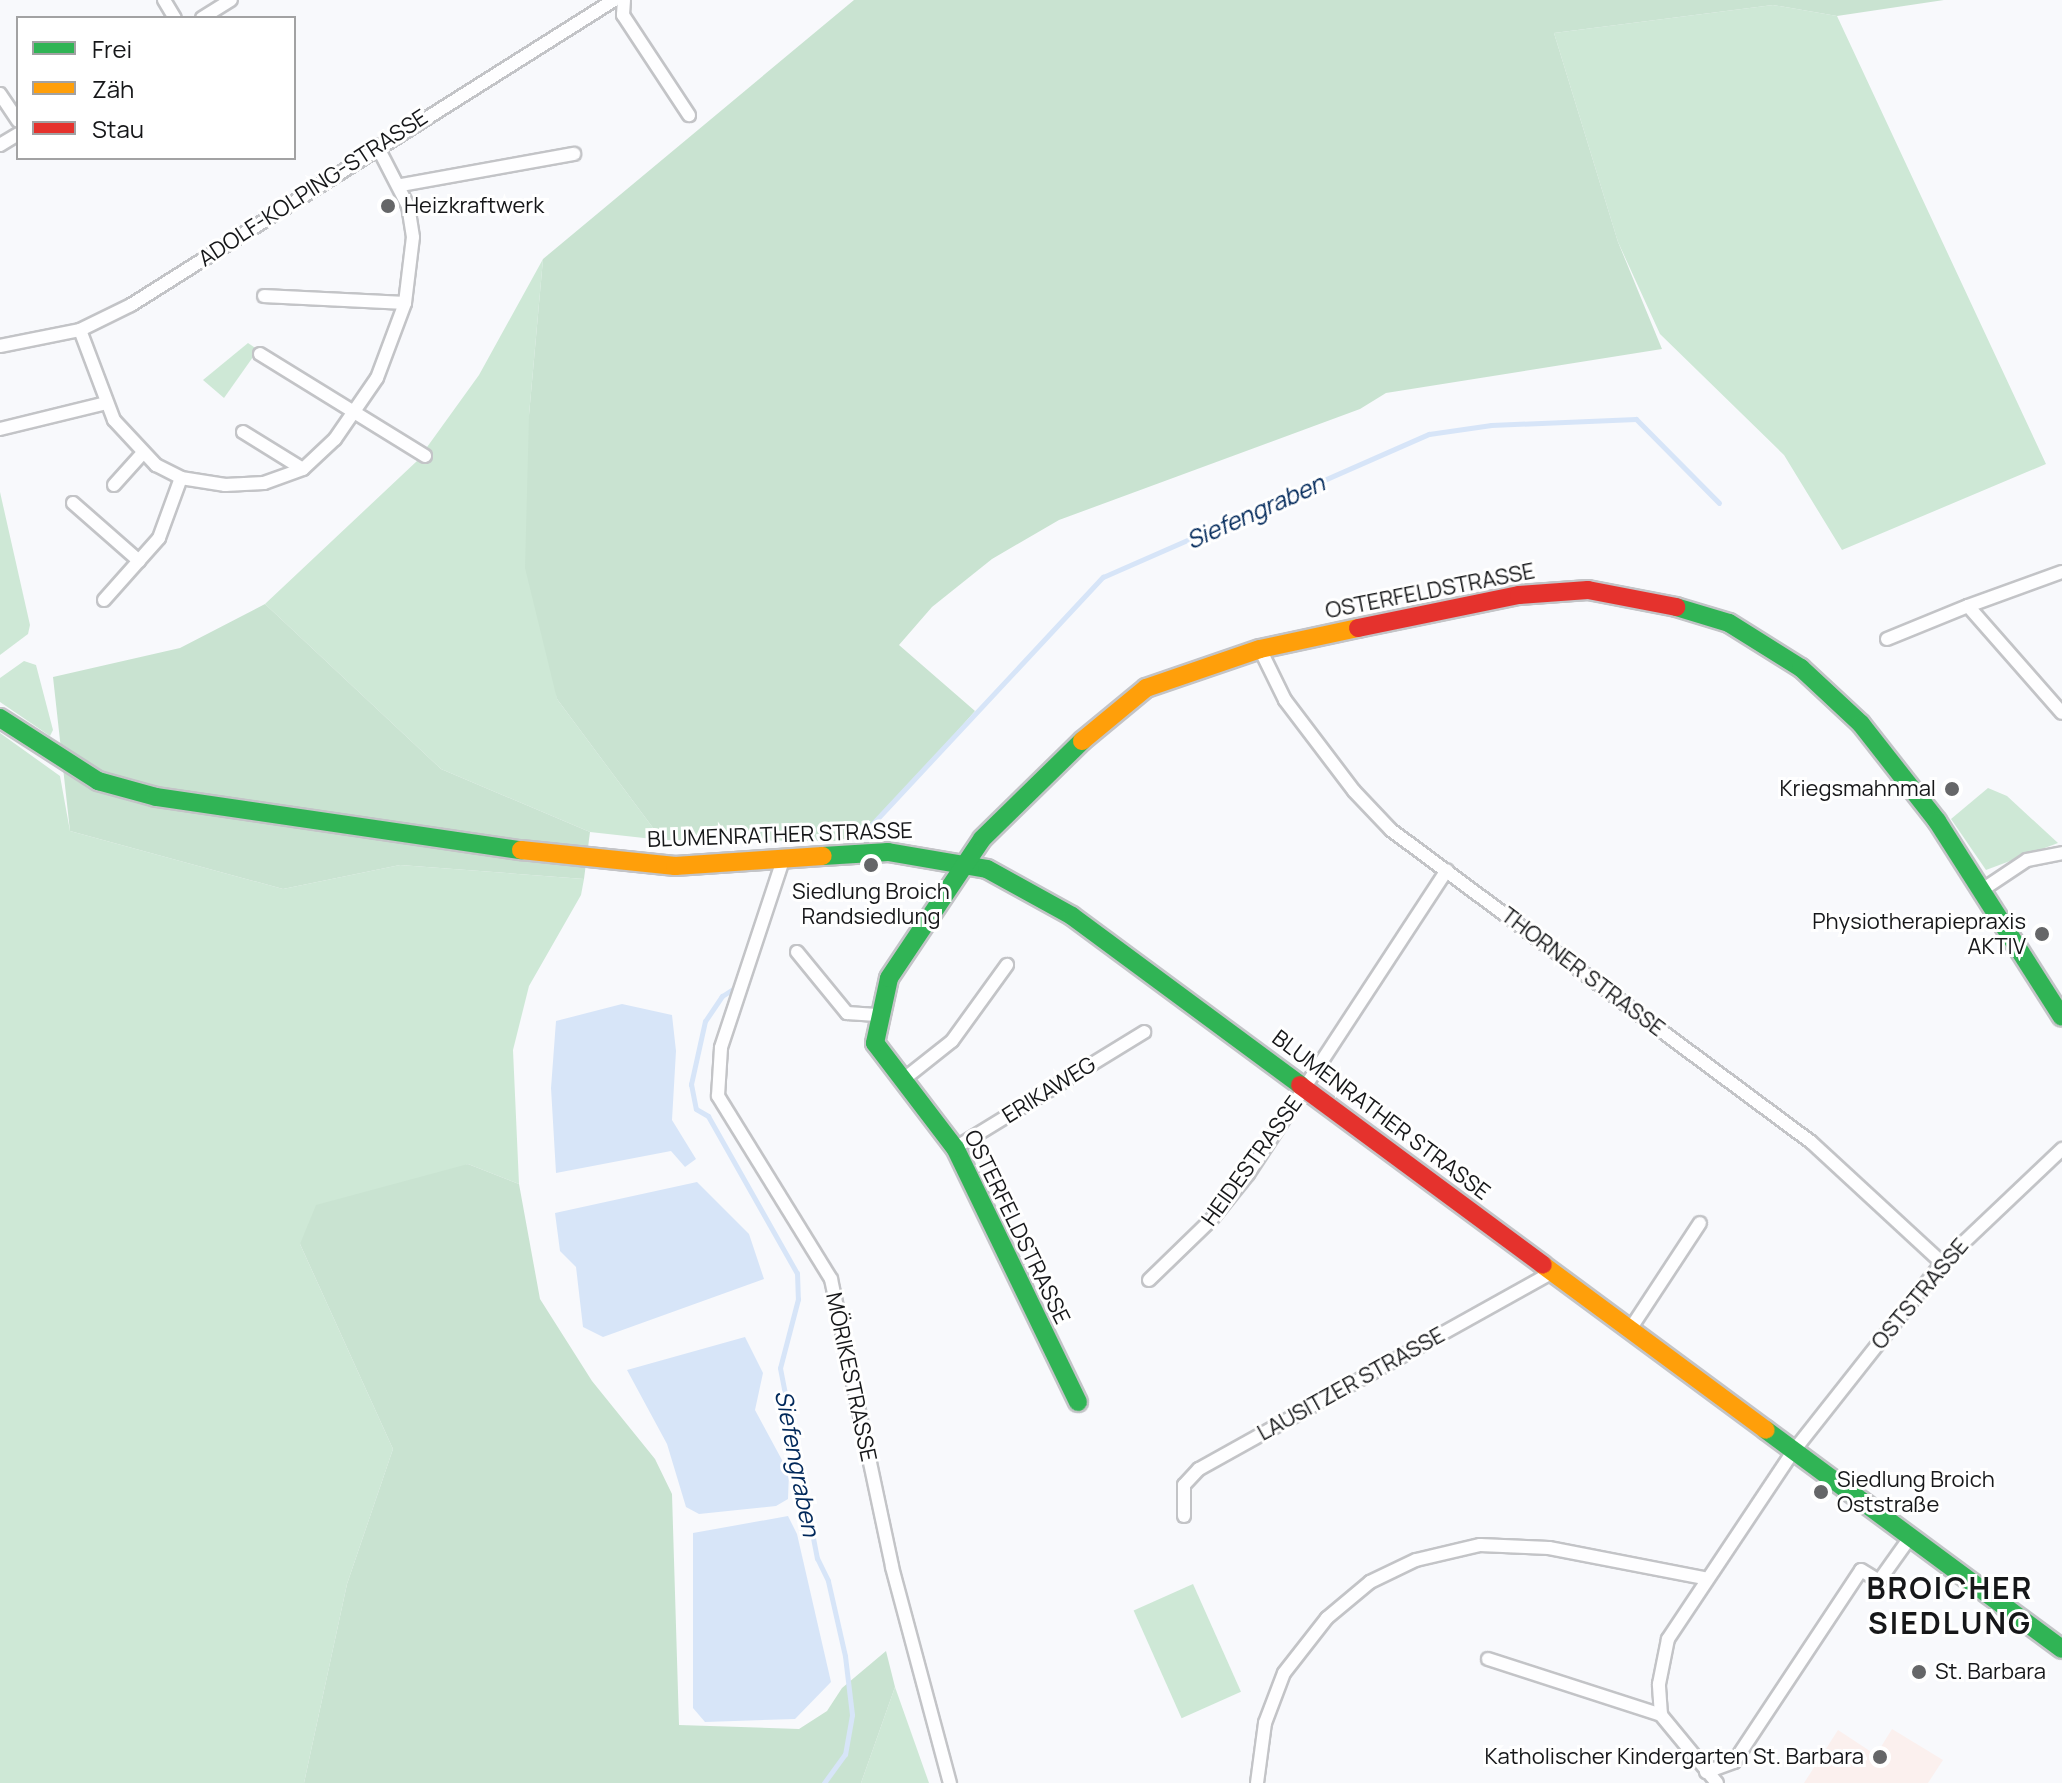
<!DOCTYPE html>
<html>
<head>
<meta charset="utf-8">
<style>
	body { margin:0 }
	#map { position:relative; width:2062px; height:1783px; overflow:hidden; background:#f8f9fc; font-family:Manrope,sans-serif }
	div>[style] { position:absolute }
	.education>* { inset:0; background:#fbf0ee }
	.green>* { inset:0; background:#cee8d6; transform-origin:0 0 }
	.forest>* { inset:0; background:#c9e3d1 }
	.water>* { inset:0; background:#d7e5f8 }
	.stream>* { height:5px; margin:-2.5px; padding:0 2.5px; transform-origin:2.5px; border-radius:2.5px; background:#d7e5f8 }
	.roads { filter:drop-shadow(2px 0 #c3c4c7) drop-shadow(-2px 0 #c3c4c7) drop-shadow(0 2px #c3c4c7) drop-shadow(0 -2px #c3c4c7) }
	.street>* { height:12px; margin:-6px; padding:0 6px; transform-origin:6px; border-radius:6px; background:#fefeff }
	.fast>* { height:18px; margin:-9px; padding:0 9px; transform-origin:9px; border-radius:9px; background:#30b455 }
	.slow>* { height:18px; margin:-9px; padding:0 9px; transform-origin:9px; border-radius:9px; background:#ff9f0a }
	.jam>* { height:18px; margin:-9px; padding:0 9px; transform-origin:9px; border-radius:9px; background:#e5322d }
	.dots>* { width:22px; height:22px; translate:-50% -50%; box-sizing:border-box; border:4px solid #fff; border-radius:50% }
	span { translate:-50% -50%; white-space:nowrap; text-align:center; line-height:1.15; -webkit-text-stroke:6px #fff; paint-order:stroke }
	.street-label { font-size:22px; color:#161719 }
	.poi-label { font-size:22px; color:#161719 }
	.left { translate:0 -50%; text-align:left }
	.right { translate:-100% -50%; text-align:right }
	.water-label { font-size:24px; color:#00285a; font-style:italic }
	.district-label { font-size:30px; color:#161719; font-weight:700; letter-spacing:2px }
	.legend { position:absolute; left:16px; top:16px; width:280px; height:144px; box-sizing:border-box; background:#fff; border:2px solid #a2a2a3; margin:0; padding:10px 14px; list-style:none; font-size:24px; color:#161719 }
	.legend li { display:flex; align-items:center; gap:16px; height:40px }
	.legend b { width:40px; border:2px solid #a2a2a3 }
</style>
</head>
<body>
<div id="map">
	<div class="education">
		<i style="clip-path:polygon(1892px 1729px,1943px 1760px,1928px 1783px,1804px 1783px,1838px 1730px,1876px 1755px)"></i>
	</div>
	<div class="green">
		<i style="clip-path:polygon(1773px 5px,1837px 16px,2046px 464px,1842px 550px,1784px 455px,1660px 334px,1618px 242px,1554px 33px)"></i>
		<i style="clip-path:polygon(543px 259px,529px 415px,557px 699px,662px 840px,590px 832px,441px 769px,265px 604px,417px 461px,479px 375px)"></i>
		<i style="clip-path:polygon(248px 343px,258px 350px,224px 398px,203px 380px)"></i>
		<i style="clip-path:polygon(0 492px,30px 625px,28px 634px,0 655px)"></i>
		<i style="clip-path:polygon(24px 661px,36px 665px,53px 730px,50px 736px,0 702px,0 678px)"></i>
		<i style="clip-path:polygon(0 733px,60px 776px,70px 831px,283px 889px,400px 865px,584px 879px,581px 895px,529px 986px,513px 1050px,519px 1184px,468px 1164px,300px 1244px,393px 1449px,347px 1584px,304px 1783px,0 1783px)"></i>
		<i style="clip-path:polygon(1988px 788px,2007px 796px,2058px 843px,1986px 870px,1951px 819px)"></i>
		<i style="left:1193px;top:1584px;width:118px;height:65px;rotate:66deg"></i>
		<i style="clip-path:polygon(895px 1687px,929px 1783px,861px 1783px)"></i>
	</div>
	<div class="forest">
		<i style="clip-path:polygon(854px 0,1944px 0,1837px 16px,1773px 5px,1554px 33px,1618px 242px,1662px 349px,1386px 393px,1360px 409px,1059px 520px,992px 559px,932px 607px,899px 645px,975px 711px,868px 833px,836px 841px,662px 840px,557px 699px,525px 568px,529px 415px,543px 259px)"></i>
		<i style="clip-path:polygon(265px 604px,441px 769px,590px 832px,584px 879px,400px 865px,283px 889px,70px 831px,53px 677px,180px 648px)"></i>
		<i style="clip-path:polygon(468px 1164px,519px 1184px,540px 1299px,592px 1381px,655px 1459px,672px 1494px,679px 1725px,799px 1729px,827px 1711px,842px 1688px,886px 1651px,895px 1687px,861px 1783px,304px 1783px,347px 1584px,393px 1449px,300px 1244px,316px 1205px)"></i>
	</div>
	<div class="water">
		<i style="clip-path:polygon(622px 1004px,672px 1015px,676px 1051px,672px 1120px,696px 1159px,685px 1167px,671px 1151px,556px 1173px,551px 1088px,556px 1021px)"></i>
		<i style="clip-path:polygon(697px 1182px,749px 1234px,764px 1279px,603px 1337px,583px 1327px,576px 1267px,560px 1251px,555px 1213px)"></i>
		<i style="clip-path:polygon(745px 1337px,763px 1373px,755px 1410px,789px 1473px,788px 1499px,776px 1506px,699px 1514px,686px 1507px,667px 1444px,627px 1370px)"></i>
		<i style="clip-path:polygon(788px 1516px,797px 1534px,831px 1682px,795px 1719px,705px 1722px,693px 1708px,693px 1533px)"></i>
	</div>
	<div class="stream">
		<i style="left:863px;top:834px;width:352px;rotate:-47deg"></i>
		<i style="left:1103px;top:577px;width:356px;rotate:-23.7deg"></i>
		<i style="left:1429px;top:434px;width:63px;rotate:-8.3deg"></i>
		<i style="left:1491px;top:425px;width:145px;rotate:-2.4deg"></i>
		<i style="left:1636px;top:419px;width:118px;rotate:45.3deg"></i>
		<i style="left:736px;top:987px;width:17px;rotate:147deg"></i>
		<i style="left:722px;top:996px;width:30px;rotate:124deg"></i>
		<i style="left:705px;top:1021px;width:65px;rotate:102.5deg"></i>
		<i style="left:691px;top:1084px;width:25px;rotate:79deg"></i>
		<i style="left:696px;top:1109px;width:14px;rotate:30deg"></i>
		<i style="left:708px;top:1116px;width:180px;rotate:60.5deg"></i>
		<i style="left:797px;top:1273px;width:26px;rotate:88deg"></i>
		<i style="left:798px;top:1299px;width:71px;rotate:104.6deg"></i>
		<i style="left:780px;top:1368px;width:194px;rotate:79deg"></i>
		<i style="left:817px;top:1558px;width:25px;rotate:64deg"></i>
		<i style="left:828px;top:1581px;width:77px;rotate:77.2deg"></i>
		<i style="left:845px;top:1656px;width:59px;rotate:83.2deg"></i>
		<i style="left:852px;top:1715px;width:40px;rotate:100deg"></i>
		<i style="left:845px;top:1754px;width:36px;rotate:126deg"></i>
	</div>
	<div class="roads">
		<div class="street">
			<i style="left:164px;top:0;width:21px;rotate:59deg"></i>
			<i style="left:624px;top:0;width:15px;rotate:94deg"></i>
			<i style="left:623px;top:15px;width:120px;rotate:56.6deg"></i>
			<i style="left:202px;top:18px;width:34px;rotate:-32deg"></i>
			<i style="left:0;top:94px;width:32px;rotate:56deg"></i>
			<i style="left:0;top:145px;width:21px;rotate:-31deg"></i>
			<i style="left:401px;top:185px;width:176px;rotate:-10.2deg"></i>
			<i style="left:264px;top:296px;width:141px;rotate:2.8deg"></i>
			<i style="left:80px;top:330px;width:96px;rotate:69.3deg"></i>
			<i style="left:114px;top:420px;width:62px;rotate:47deg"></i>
			<i style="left:156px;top:465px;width:28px;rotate:27deg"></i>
			<i style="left:181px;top:478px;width:45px;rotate:9deg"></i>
			<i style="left:225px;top:485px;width:39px;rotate:-3deg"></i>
			<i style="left:264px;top:483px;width:41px;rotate:-19.7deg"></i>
			<i style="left:303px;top:469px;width:44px;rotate:-43.2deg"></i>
			<i style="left:335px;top:439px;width:74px;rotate:-55.5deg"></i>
			<i style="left:377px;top:378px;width:80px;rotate:-69.5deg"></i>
			<i style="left:405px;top:303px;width:66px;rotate:-83.1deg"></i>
			<i style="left:413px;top:237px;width:31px;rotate:-99deg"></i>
			<i style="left:408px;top:206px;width:68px;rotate:-117.3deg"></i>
			<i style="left:0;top:346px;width:82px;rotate:-11.3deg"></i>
			<i style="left:80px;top:330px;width:57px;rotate:-26.1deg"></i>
			<i style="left:131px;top:305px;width:571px;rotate:-32.27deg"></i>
			<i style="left:260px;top:354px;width:194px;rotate:31.7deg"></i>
			<i style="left:0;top:429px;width:110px;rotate:-13.7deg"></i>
			<i style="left:243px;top:432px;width:70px;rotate:31.7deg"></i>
			<i style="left:114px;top:485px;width:40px;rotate:-48deg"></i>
			<i style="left:73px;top:503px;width:88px;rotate:41.3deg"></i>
			<i style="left:104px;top:600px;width:83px;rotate:-48.4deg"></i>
			<i style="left:159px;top:538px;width:64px;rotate:-69.9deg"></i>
			<i style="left:1968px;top:606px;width:100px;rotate:-19.9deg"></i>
			<i style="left:1887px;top:639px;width:87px;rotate:-22.2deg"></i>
			<i style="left:1968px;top:606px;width:142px;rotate:48.7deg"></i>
			<i style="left:1260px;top:649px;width:57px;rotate:63.9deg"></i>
			<i style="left:1285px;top:700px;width:114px;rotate:52.8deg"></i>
			<i style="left:1354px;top:791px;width:54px;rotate:46.5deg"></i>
			<i style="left:1391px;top:830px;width:523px;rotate:36.61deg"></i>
			<i style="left:1811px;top:1142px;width:178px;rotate:42.7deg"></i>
			<i style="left:783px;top:860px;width:198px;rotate:108.3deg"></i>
			<i style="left:721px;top:1048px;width:48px;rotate:93.6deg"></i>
			<i style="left:718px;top:1096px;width:215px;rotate:58.3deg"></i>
			<i style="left:831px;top:1279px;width:294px;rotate:78deg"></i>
			<i style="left:892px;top:1567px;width:224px;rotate:75deg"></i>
			<i style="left:1982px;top:890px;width:54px;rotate:-33.7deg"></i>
			<i style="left:2027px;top:860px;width:36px;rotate:-11deg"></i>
			<i style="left:797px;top:952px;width:79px;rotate:50.7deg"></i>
			<i style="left:847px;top:1013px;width:30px;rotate:4deg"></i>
			<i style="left:904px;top:1079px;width:61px;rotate:-38.4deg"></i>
			<i style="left:952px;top:1041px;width:94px;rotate:-54.1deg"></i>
			<i style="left:955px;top:1148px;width:222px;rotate:-31.5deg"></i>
			<i style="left:1149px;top:1280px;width:86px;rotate:-44.1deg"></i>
			<i style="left:1211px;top:1220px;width:59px;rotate:-51.2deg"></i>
			<i style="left:1248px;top:1174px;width:363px;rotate:-56.8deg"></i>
			<i style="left:1629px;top:1331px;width:129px;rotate:-56.7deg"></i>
			<i style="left:1184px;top:1516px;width:31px;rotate:-90deg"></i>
			<i style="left:1184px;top:1485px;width:22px;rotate:-47deg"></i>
			<i style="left:1199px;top:1469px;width:403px;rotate:-29.1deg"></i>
			<i style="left:1488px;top:1659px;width:182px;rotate:17.9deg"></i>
			<i style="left:1706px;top:1772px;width:30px;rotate:-20deg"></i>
			<i style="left:1734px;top:1762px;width:230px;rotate:-56.5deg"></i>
			<i style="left:1861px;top:1570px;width:21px;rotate:31deg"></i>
			<i style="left:1879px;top:1581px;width:52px;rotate:-54.5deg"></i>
			<i style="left:1257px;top:1783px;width:61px;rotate:-82.4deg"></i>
			<i style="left:1265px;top:1723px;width:53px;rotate:-69.2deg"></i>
			<i style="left:1284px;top:1673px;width:70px;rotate:-52deg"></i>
			<i style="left:1327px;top:1618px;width:56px;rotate:-39.9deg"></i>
			<i style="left:1370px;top:1582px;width:51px;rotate:-25.6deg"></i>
			<i style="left:1416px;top:1560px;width:66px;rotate:-13.2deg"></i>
			<i style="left:1480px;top:1545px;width:69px;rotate:2.5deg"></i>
			<i style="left:1549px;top:1548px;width:157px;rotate:11deg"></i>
			<i style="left:1717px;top:1783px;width:88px;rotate:-129.5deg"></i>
			<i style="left:1661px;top:1715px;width:31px;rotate:-94deg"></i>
			<i style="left:1659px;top:1684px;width:46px;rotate:-78.7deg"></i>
			<i style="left:1668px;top:1639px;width:224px;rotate:-56.3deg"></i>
			<i style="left:1792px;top:1453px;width:242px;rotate:-51.7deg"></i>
			<i style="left:1942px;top:1263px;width:166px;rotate:-43.5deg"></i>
		</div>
		<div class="fast">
			<i style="left:1676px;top:607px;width:55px;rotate:16.8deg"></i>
			<i style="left:1729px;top:623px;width:85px;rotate:32deg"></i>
			<i style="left:1801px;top:668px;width:82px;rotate:43deg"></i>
			<i style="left:1861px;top:724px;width:123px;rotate:51.9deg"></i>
			<i style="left:1937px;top:821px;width:232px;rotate:57.5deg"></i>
			<i style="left:0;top:718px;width:117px;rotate:32.7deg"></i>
			<i style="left:98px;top:781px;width:60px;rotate:15.4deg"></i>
			<i style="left:156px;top:797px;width:369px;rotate:8.3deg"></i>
			<i style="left:823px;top:856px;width:65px;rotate:-3.5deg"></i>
			<i style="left:888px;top:852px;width:100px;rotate:9.7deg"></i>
			<i style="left:987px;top:869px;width:97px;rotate:28.9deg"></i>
			<i style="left:1072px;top:916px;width:284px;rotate:36.5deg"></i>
			<i style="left:1078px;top:1402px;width:282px;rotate:-115.8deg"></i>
			<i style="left:955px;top:1148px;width:132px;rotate:-127.3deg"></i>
			<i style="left:875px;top:1043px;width:66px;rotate:-77.8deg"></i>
			<i style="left:889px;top:978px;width:167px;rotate:-56.2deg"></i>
			<i style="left:982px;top:839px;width:140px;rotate:-44.4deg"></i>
			<i style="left:1766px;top:1430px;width:368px;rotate:36.5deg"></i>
		</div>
		<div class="slow">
			<i style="left:1082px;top:741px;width:83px;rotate:-39.6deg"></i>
			<i style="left:1146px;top:688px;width:120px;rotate:-18.9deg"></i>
			<i style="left:1260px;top:649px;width:100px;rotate:-12.1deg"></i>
			<i style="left:521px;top:850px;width:155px;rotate:5.9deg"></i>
			<i style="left:675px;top:866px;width:148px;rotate:-3.9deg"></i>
			<i style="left:1543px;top:1265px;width:277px;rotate:36.5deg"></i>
		</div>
		<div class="jam">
			<i style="left:1358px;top:628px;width:164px;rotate:-11.6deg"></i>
			<i style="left:1519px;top:595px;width:69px;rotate:-4.1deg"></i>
			<i style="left:1588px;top:590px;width:90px;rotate:10.9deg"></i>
			<i style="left:1300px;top:1085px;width:302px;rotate:36.5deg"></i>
		</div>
	</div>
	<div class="dots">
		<i style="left:388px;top:206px;background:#656668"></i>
		<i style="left:1952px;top:789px;background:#656668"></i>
		<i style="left:871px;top:865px;background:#656668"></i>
		<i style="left:2042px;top:934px;background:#656668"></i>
		<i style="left:1821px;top:1492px;background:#656668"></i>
		<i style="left:1919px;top:1672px;background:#656668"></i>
		<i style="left:1880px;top:1757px;background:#656668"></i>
	</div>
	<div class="street-label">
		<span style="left:313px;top:188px;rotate:-33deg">ADOLF-KOLPING-STRASSE</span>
		<span style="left:1430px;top:591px;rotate:-11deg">OSTERFELDSTRASSE</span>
		<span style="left:780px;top:835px;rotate:-2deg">BLUMENRATHER STRASSE</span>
		<span style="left:1583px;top:972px;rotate:37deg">THORNER STRASSE</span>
		<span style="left:1049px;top:1090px;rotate:-32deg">ERIKAWEG</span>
		<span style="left:1381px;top:1115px;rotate:37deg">BLUMENRATHER STRASSE</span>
		<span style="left:1252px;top:1161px;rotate:-54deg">HEIDESTRASSE</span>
		<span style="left:1017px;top:1227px;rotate:64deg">OSTERFELDSTRASSE</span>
		<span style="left:1920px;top:1294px;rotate:-50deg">OSTSTRASSE</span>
		<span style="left:851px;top:1377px;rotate:78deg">MÖRIKESTRASSE</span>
		<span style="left:1351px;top:1384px;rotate:-29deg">LAUSITZER STRASSE</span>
	</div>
	<div class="poi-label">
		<span class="left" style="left:404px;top:206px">Heizkraftwerk</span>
		<span class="right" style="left:1936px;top:789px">Kriegsmahnmal</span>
		<span style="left:871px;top:904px">Siedlung Broich<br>Randsiedlung</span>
		<span class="right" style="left:2026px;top:934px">Physiotherapiepraxis<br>AKTIV</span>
		<span class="left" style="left:1837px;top:1492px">Siedlung Broich<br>Oststraße</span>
		<span class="left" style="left:1935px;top:1672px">St. Barbara</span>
		<span class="right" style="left:1864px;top:1757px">Katholischer Kindergarten St. Barbara</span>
	</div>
	<div class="water-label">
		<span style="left:1255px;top:511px;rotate:-24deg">Siefengraben</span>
		<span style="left:798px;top:1463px;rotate:79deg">Siefengraben</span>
	</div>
	<div class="district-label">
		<span style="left:1950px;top:1605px">BROICHER<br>SIEDLUNG</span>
	</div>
	<ul class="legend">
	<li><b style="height:10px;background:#30b455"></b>Frei</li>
	<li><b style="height:10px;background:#ff9f0a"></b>Zäh</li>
	<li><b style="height:10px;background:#e5322d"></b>Stau</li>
	</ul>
</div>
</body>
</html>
